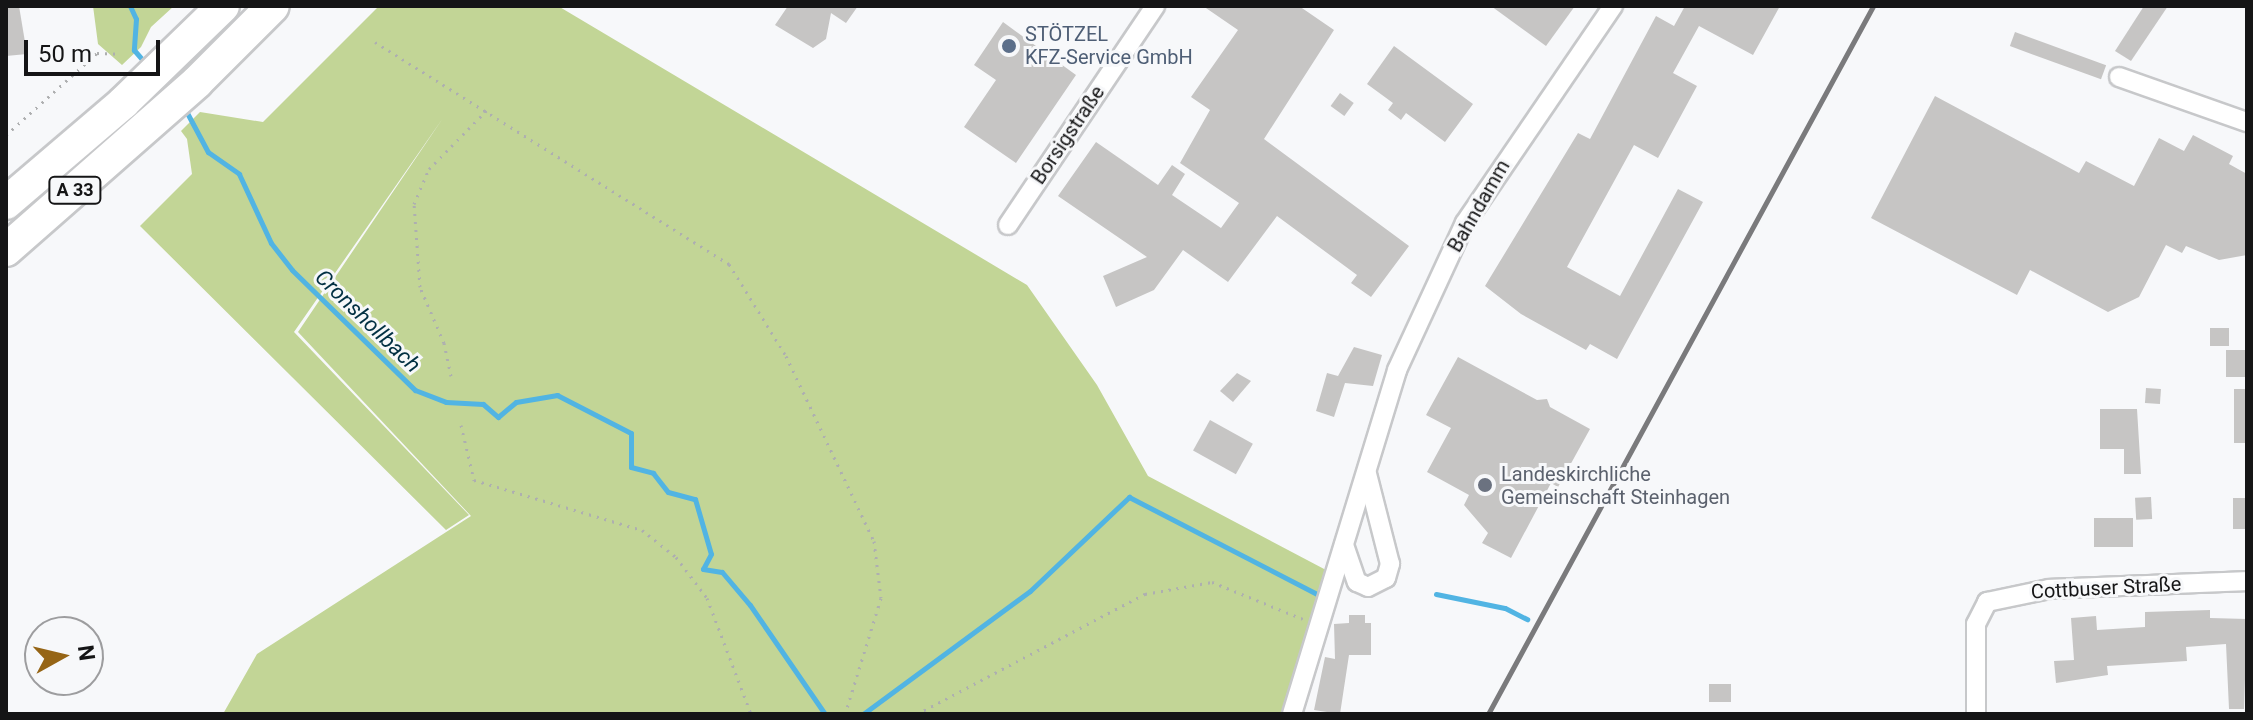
<!DOCTYPE html>
<html>
<head>
<meta charset="utf-8">
<style>
	body { margin:0 }
	#map { position:relative; width:2253px; height:720px; overflow:hidden; background:#f7f8fa; font-family:Roboto,sans-serif }
	div>[style] { position:absolute }
	.green>* { inset:0; background:#c2d596 }
	.stream>* { height:5px; margin:-2.5px; padding:0 2.5px; transform-origin:2.5px; border-radius:2.5px; background:#51b4e3 }
	.building>* { inset:0; background:#c6c5c4; transform-origin:0 0 }
	.path>* { height:3px; margin-top:-1.5px; transform-origin:0; background:repeating-linear-gradient(90deg,#aeafb0 0 2px,transparent 0 8px) }
	.roads { filter:drop-shadow(2px 0 #c7c8ca) drop-shadow(-2px 0 #c7c8ca) drop-shadow(0 2px #c7c8ca) drop-shadow(0 -2px #c7c8ca) }
	.street>* { height:18px; margin:-9px; padding:0 9px; transform-origin:9px; border-radius:9px; background:#fff }
	.highway>* { height:32px; margin:-16px; padding:0 16px; transform-origin:16px; border-radius:16px; background:#fff }
	.rail>* { height:5px; margin:-2.5px; padding:0 2.5px; transform-origin:2.5px; border-radius:2.5px; background:#7a7a7c }
	.dots>* { width:22px; height:22px; translate:-50% -50%; box-sizing:border-box; border:4px solid #f7f8fa; border-radius:50% }
	span { translate:-50% -50%; white-space:nowrap; text-align:center; line-height:1.15; -webkit-text-stroke:6px #f7f8fa; paint-order:stroke }
	.shield-label span { padding:2px 6px; background:#f7f8fa; border:2px solid; border-radius:6px; -webkit-text-stroke-width:0 }
	.shield-label { font-size:18px; color:#151516; font-weight:700 }
	.service-label { font-size:20px; color:#4e5e75 }
	.left { translate:0 -50%; text-align:left }
	.street-label { font-size:20px; color:#151516 }
	.worship-label { font-size:20px; color:#5b616d }
	.water-label { font-size:22px; color:#023043; font-style:italic }
	.frame { position:absolute; inset:0; border:8px solid #151516; pointer-events:none }
	.north { position:absolute; left:24px; top:616px; width:80px; height:80px; box-sizing:border-box; background:#f7f8fa; border:2px solid #9d9d9f; border-radius:50%; rotate:82deg; font-size:22px; font-weight:700; line-height:32px; text-align:center; color:#151516 }
	.north::after { content:''; display:block; margin:auto; width:28px; height:36px; background:#966516; clip-path:polygon(50% 0,100% 100%,50% 72%,0 100%) }
	.scale { position:absolute; left:24px; top:40px; width:136px; height:36px; box-sizing:border-box; border:4px solid #151516; border-top:0; padding-left:10px; font-size:24px; line-height:28px; white-space:nowrap; color:#151516; -webkit-text-stroke:6px #f7f8fa; paint-order:stroke }
</style>
</head>
<body>
<div id="map">
	<div class="green">
		<i style="clip-path:polygon(93px 6px,174px 6px,151px 27px,141px 47px,122px 65px,98px 44px)"></i>
		<i style="clip-path:polygon(379px 6px,558px 6px,1027px 285px,1097px 385px,1148px 476px,1326px 570px,1283px 714px,223px 714px,257px 654px,471px 516px,298px 332px,443px 118px,294px 332px,469px 515px,446px 530px,140px 226px,192px 174px,187px 139px,181px 131px,200px 112px,263px 122px)"></i>
	</div>
	<div class="stream">
		<i style="left:130px;top:6px;width:14px;rotate:65deg"></i>
		<i style="left:136px;top:19px;width:31px;rotate:94deg"></i>
		<i style="left:134px;top:50px;width:20px;rotate:49deg"></i>
		<i style="left:185px;top:109px;width:49px;rotate:61.9deg"></i>
		<i style="left:208px;top:152px;width:38px;rotate:35deg"></i>
		<i style="left:239px;top:174px;width:76px;rotate:65.1deg"></i>
		<i style="left:271px;top:243px;width:34px;rotate:52deg"></i>
		<i style="left:292px;top:270px;width:172px;rotate:44.3deg"></i>
		<i style="left:415px;top:390px;width:33px;rotate:21deg"></i>
		<i style="left:446px;top:402px;width:37px;rotate:3deg"></i>
		<i style="left:483px;top:404px;width:20px;rotate:41deg"></i>
		<i style="left:498px;top:417px;width:23px;rotate:-40deg"></i>
		<i style="left:516px;top:402px;width:42px;rotate:-9.7deg"></i>
		<i style="left:557px;top:395px;width:83px;rotate:27.2deg"></i>
		<i style="left:631px;top:433px;width:34px;rotate:90deg"></i>
		<i style="left:631px;top:467px;width:23px;rotate:15deg"></i>
		<i style="left:653px;top:473px;width:24px;rotate:52deg"></i>
		<i style="left:668px;top:492px;width:28px;rotate:15deg"></i>
		<i style="left:695px;top:499px;width:57px;rotate:73.8deg"></i>
		<i style="left:711px;top:554px;width:17px;rotate:118deg"></i>
		<i style="left:703px;top:569px;width:19px;rotate:9deg"></i>
		<i style="left:722px;top:572px;width:43px;rotate:49.7deg"></i>
		<i style="left:750px;top:605px;width:132px;rotate:55.5deg"></i>
		<i style="left:1436px;top:594px;width:70px;rotate:11.5deg"></i>
		<i style="left:1505px;top:608px;width:25px;rotate:27deg"></i>
		<i style="left:863px;top:714px;width:207px;rotate:-36.4deg"></i>
		<i style="left:1030px;top:591px;width:137px;rotate:-43.5deg"></i>
		<i style="left:1129px;top:497px;width:212px;rotate:27.3deg"></i>
	</div>
	<div class="building">
		<i style="clip-path:polygon(6px 6px,19px 6px,27px 54px,6px 56px)"></i>
		<i style="clip-path:polygon(788px 6px,858px 6px,846px 23px,831px 13px,826px 39px,813px 48px,775px 25px)"></i>
		<i style="clip-path:polygon(1203px 6px,1299px 6px,1334px 30px,1264px 139px,1409px 246px,1371px 297px,1351px 283px,1357px 275px,1277px 216px,1228px 282px,1183px 250px,1154px 290px,1116px 307px,1103px 276px,1147px 257px,1058px 196px,1096px 142px,1158px 185px,1172px 165px,1185px 174px,1172px 195px,1221px 228px,1239px 203px,1180px 163px,1210px 110px,1191px 97px,1238px 30px)"></i>
		<i style="clip-path:polygon(1491px 6px,1575px 6px,1546px 46px)"></i>
		<i style="clip-path:polygon(1685px 6px,1780px 6px,1753px 55px,1699px 26px,1673px 73px,1697px 86px,1658px 158px,1634px 145px,1567px 267px,1620px 296px,1678px 189px,1703px 202px,1617px 359px,1590px 344px,1586px 350px,1521px 314px,1485px 286px,1578px 133px,1590px 139px,1656px 16px,1674px 26px)"></i>
		<i style="clip-path:polygon(2144px 6px,2168px 6px,2131px 61px,2115px 51px)"></i>
		<i style="clip-path:polygon(1003px 22px,1076px 75px,1016px 163px,964px 127px,996px 80px,974px 65px)"></i>
		<i style="left:2015px;top:32px;width:97px;height:15px;rotate:20deg"></i>
		<i style="clip-path:polygon(1394px 46px,1473px 104px,1445px 142px,1406px 113px,1401px 120px,1388px 110px,1393px 103px,1367px 84px)"></i>
		<i style="left:1340px;top:93px;width:17px;height:16px;rotate:36deg"></i>
		<i style="clip-path:polygon(1935px 96px,2079px 173px,2086px 161px,2134px 186px,2159px 138px,2184px 151px,2193px 135px,2233px 156px,2229px 164px,2247px 174px,2247px 255px,2219px 260px,2186px 246px,2182px 253px,2166px 245px,2139px 297px,2108px 312px,2030px 270px,2017px 295px,1871px 218px)"></i>
		<i style="left:2210px;top:328px;width:19px;height:18px"></i>
		<i style="clip-path:polygon(1354px 347px,1382px 355px,1373px 386px,1345px 383px,1334px 417px,1316px 411px,1327px 373px,1338px 376px)"></i>
		<i style="left:2226px;top:350px;width:21px;height:27px"></i>
		<i style="clip-path:polygon(1458px 357px,1537px 400px,1547px 399px,1550px 407px,1590px 429px,1558px 487px,1551px 483px,1511px 558px,1482px 543px,1488px 533px,1464px 505px,1469px 495px,1427px 472px,1451px 428px,1426px 415px)"></i>
		<i style="clip-path:polygon(1237px 373px,1251px 381px,1233px 402px,1220px 391px)"></i>
		<i style="left:2146px;top:388px;width:15px;height:15px;rotate:4deg"></i>
		<i style="left:2234px;top:389px;width:13px;height:54px"></i>
		<i style="clip-path:polygon(2100px 409px,2137px 409px,2141px 474px,2124px 474px,2124px 449px,2100px 449px)"></i>
		<i style="left:1210px;top:420px;width:49px;height:35px;rotate:29deg"></i>
		<i style="left:2151px;top:497px;width:22px;height:16px;rotate:87deg"></i>
		<i style="left:2233px;top:498px;width:14px;height:31px"></i>
		<i style="left:2133px;top:518px;width:29px;height:39px;rotate:90deg"></i>
		<i style="clip-path:polygon(2210px 610px,2210px 618px,2247px 619px,2244px 709px,2229px 709px,2226px 644px,2186px 647px,2187px 661px,2107px 666px,2108px 675px,2056px 683px,2054px 661px,2074px 660px,2071px 618px,2096px 616px,2097px 630px,2145px 627px,2145px 612px)"></i>
		<i style="clip-path:polygon(1349px 615px,1365px 615px,1365px 623px,1371px 623px,1371px 655px,1349px 655px,1340px 714px,1314px 710px,1325px 657px,1335px 659px,1334px 624px,1349px 623px)"></i>
		<i style="left:1709px;top:684px;width:22px;height:18px"></i>
	</div>
	<div class="path">
		<i style="left:375px;top:42px;width:418px;rotate:32.1deg"></i>
		<i style="left:729px;top:264px;width:108px;rotate:58.2deg"></i>
		<i style="left:786px;top:356px;width:205px;rotate:64.6deg"></i>
		<i style="left:874px;top:541px;width:57px;rotate:83deg"></i>
		<i style="left:881px;top:598px;width:121px;rotate:107.2deg"></i>
		<i style="left:6px;top:135px;width:122px;rotate:-42deg"></i>
		<i style="left:97px;top:53px;width:23px;rotate:2deg"></i>
		<i style="left:451px;top:376px;width:34px;rotate:-102deg"></i>
		<i style="left:444px;top:343px;width:61px;rotate:-113.2deg"></i>
		<i style="left:420px;top:287px;width:83px;rotate:-94.1deg"></i>
		<i style="left:414px;top:204px;width:38px;rotate:-67deg"></i>
		<i style="left:429px;top:169px;width:83px;rotate:-45.5deg"></i>
		<i style="left:461px;top:425px;width:57px;rotate:76.7deg"></i>
		<i style="left:474px;top:480px;width:175px;rotate:16.6deg"></i>
		<i style="left:642px;top:530px;width:43px;rotate:38.5deg"></i>
		<i style="left:676px;top:557px;width:51px;rotate:52.9deg"></i>
		<i style="left:707px;top:598px;width:124px;rotate:69.2deg"></i>
		<i style="left:917px;top:714px;width:258px;rotate:-27.8deg"></i>
		<i style="left:1145px;top:594px;width:68px;rotate:-10.2deg"></i>
		<i style="left:1212px;top:582px;width:98px;rotate:22.1deg"></i>
	</div>
	<div class="roads">
		<div class="street">
			<i style="left:2119px;top:77px;width:136px;rotate:19.4deg"></i>
			<i style="left:1008px;top:225px;width:264px;rotate:-56.1deg"></i>
			<i style="left:1344px;top:545px;width:39px;rotate:71deg"></i>
			<i style="left:1357px;top:582px;width:12px;rotate:24deg"></i>
			<i style="left:1368px;top:587px;width:20px;rotate:-27deg"></i>
			<i style="left:1386px;top:578px;width:15px;rotate:-74deg"></i>
			<i style="left:1390px;top:564px;width:93px;rotate:-104.3deg"></i>
			<i style="left:1292px;top:714px;width:360px;rotate:-73deg"></i>
			<i style="left:1397px;top:370px;width:162px;rotate:-65.2deg"></i>
			<i style="left:1465px;top:223px;width:263px;rotate:-55.7deg"></i>
			<i style="left:1976px;top:714px;width:90px;rotate:-90deg"></i>
			<i style="left:1976px;top:624px;width:25px;rotate:-63deg"></i>
			<i style="left:1987px;top:602px;width:63px;rotate:-11.8deg"></i>
			<i style="left:2049px;top:589px;width:198px;rotate:-2.3deg"></i>
		</div>
		<div class="highway">
			<i style="left:6px;top:203px;width:154px;rotate:-40.5deg"></i>
			<i style="left:123px;top:103px;width:139px;rotate:-44.1deg"></i>
			<i style="left:6px;top:250px;width:254px;rotate:-41.3deg"></i>
			<i style="left:197px;top:82px;width:107px;rotate:-45deg"></i>
		</div>
	</div>
	<div class="rail">
		<i style="left:1488px;top:714px;width:806px;rotate:-61.46deg"></i>
	</div>
	<div class="dots">
		<i style="left:1009px;top:46px;background:#5c6f8a"></i>
		<i style="left:1485px;top:485px;background:#6b7280"></i>
	</div>
	<div class="shield-label">
		<span style="left:75px;top:190px">A 33</span>
	</div>
	<div class="service-label">
		<span class="left" style="left:1025px;top:46px">STÖTZEL<br>KFZ-Service GmbH</span>
	</div>
	<div class="street-label">
		<span style="left:1068px;top:135px;rotate:-56deg">Borsigstraße</span>
		<span style="left:1479px;top:206px;rotate:-60deg">Bahndamm</span>
		<span style="left:2106px;top:588px;rotate:-3deg">Cottbuser Straße</span>
	</div>
	<div class="worship-label">
		<span class="left" style="left:1501px;top:486px">Landeskirchliche<br>Gemeinschaft Steinhagen</span>
	</div>
	<div class="water-label">
		<span style="left:368px;top:321px;rotate:44deg">Cronshollbach</span>
	</div>
	<div class="frame"></div>
	<div class="north">N</div>
	<div class="scale">50 m</div>
</div>
</body>
</html>
